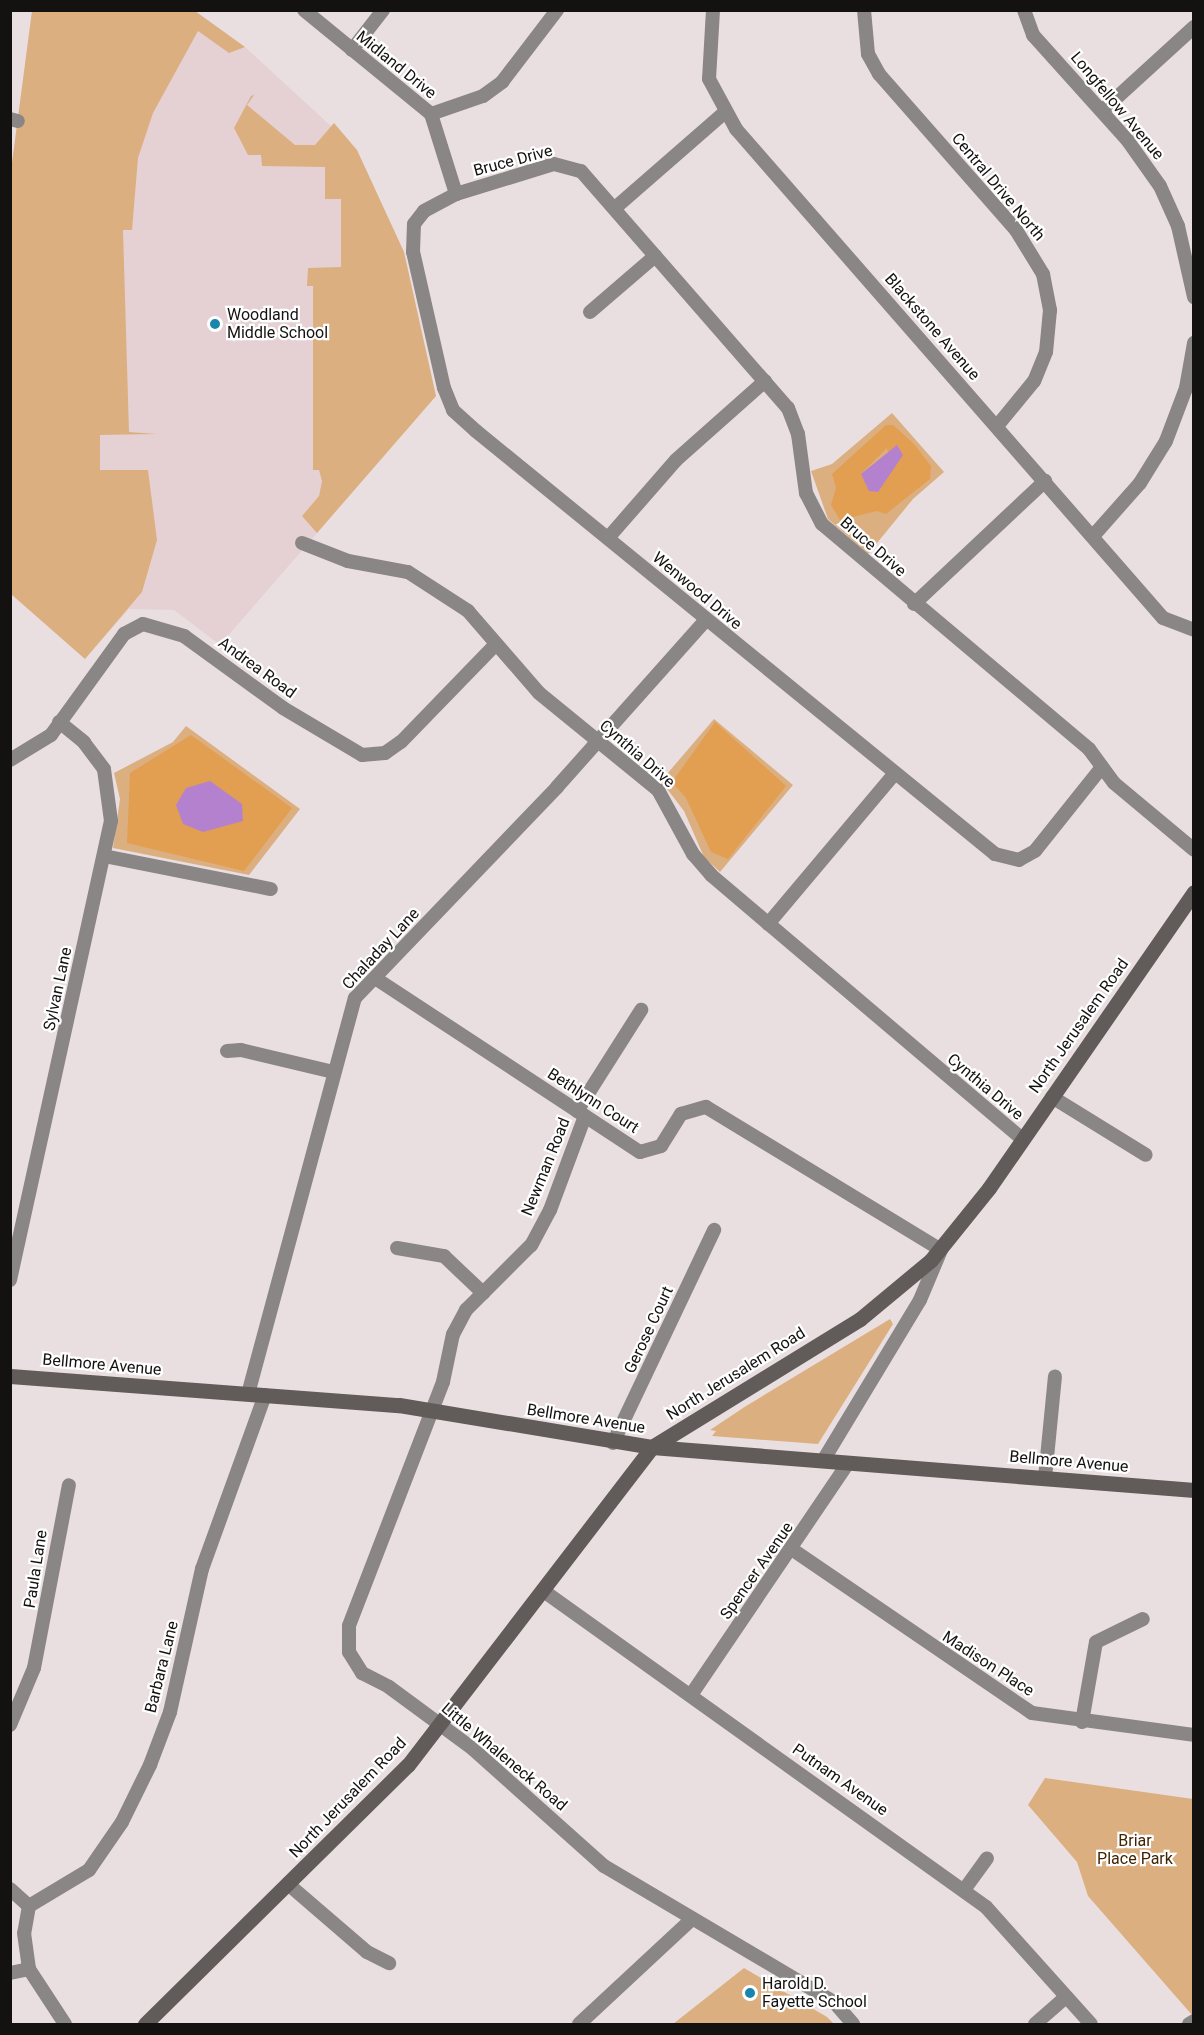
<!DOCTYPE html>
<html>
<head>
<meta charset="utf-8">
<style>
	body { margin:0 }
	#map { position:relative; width:1204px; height:2035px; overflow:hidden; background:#eadfe0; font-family:Roboto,sans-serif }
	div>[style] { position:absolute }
	.built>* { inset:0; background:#e5d1d3 }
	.green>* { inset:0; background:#dcaf80 }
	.forest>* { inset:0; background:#e29e51 }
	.water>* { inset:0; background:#b481ce }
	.street>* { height:14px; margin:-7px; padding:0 7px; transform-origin:7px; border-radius:7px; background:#8a8685 }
	.secondary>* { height:15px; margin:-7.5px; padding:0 7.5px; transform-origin:7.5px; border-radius:7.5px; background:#615b59 }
	.dots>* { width:16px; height:16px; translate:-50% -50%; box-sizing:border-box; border:3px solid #fff; border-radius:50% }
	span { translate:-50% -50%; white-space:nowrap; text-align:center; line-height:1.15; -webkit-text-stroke:4.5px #fff; paint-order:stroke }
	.street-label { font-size:16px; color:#141111 }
	.poi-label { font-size:16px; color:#141111 }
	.left { translate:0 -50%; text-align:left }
	.park-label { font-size:16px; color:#402503 }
	.frame { position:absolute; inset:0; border:12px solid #141111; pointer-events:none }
</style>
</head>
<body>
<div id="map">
	<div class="built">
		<i style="clip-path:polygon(32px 11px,195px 11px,245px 47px,357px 150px,404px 252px,436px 396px,220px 645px,174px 610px,129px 609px,85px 659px,11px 594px,10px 178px)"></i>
	</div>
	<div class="green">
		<i style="clip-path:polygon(32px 11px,195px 11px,245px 47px,229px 53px,198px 31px,153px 113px,138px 158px,132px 230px,123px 230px,129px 432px,157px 434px,100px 435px,100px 470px,148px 470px,157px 540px,142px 592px,85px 659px,11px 594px,10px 178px)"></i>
		<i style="clip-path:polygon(254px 95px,247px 105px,295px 145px,315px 145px,334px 123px,357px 150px,404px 252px,436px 396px,317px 533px,302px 516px,319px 496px,322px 481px,319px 470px,313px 470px,313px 286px,307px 286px,308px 268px,341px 267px,341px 199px,325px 199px,325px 167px,262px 166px,261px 155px,248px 155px,234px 128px,251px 96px)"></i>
		<i style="clip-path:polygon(892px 413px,944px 472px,913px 499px,868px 554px,828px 519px,811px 471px,832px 464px)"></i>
		<i style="clip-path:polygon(714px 719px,793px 785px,720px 872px,704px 857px,684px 811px,661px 781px)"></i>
		<i style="clip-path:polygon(186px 726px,300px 809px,249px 875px,113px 848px,120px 799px,114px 773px,173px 742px)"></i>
		<i style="clip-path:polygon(890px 1319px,893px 1324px,818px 1444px,712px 1436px,716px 1431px,710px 1430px,746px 1406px)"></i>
		<i style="clip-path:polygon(1045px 1778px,1193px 1799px,1192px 2015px,1088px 1896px,1077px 1862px,1028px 1805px)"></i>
		<i style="clip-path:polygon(744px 1968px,827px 2017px,834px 2024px,673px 2024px)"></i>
	</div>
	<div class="forest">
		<i style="clip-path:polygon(evenodd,886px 425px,893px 425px,914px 444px,931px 466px,930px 479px,886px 514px,877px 511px,840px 520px,831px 505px,836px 488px,832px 474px,886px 425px,887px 448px,892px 469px,881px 481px,861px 474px,887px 448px)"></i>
		<i style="clip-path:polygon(715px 722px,786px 786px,728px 859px,711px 852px,686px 798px,672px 782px)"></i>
		<i style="clip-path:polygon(191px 735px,292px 808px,244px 871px,127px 843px,130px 773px)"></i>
	</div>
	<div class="water">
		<i style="clip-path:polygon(897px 445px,903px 455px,878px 492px,869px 491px,861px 474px)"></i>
		<i style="clip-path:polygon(210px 781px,242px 804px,243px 821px,203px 832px,183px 824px,176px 805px,186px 788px)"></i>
	</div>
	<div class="street">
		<i style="left:304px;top:10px;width:164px;rotate:39.3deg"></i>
		<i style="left:431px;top:114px;width:84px;rotate:72.6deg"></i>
		<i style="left:713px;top:10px;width:69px;rotate:93.3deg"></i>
		<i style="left:709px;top:79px;width:57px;rotate:61.6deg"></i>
		<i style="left:736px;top:129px;width:649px;rotate:48.87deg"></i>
		<i style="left:1163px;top:618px;width:33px;rotate:21deg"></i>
		<i style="left:864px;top:10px;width:44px;rotate:84.8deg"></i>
		<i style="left:868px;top:54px;width:23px;rotate:61deg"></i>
		<i style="left:879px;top:74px;width:208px;rotate:48.7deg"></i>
		<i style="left:1016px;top:230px;width:52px;rotate:58.5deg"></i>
		<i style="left:1043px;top:274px;width:37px;rotate:79deg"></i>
		<i style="left:1050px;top:310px;width:42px;rotate:95.4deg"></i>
		<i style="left:1046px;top:352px;width:31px;rotate:112deg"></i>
		<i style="left:1034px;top:381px;width:58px;rotate:129.4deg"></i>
		<i style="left:1024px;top:10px;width:27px;rotate:70deg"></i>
		<i style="left:1033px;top:35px;width:142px;rotate:48.1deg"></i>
		<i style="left:1128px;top:141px;width:55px;rotate:54.6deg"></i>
		<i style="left:1160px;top:186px;width:44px;rotate:65.8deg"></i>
		<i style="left:1178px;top:226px;width:73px;rotate:77.3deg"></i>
		<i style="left:352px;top:50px;width:51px;rotate:-52.2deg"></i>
		<i style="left:1102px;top:111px;width:125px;rotate:-42.4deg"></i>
		<i style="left:431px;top:114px;width:55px;rotate:-19.1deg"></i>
		<i style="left:483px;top:96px;width:24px;rotate:-36deg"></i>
		<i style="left:502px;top:82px;width:91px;rotate:-52.6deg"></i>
		<i style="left:10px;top:119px;width:8px;rotate:14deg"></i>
		<i style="left:615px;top:208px;width:145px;rotate:-41.1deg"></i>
		<i style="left:590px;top:312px;width:86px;rotate:-40.7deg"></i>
		<i style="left:1094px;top:535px;width:69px;rotate:-48.5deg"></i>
		<i style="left:1140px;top:483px;width:49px;rotate:-58.2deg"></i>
		<i style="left:1166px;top:441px;width:57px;rotate:-69.3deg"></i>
		<i style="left:1186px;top:388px;width:46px;rotate:-79.9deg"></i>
		<i style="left:608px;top:538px;width:103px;rotate:-48.9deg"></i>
		<i style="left:676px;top:460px;width:119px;rotate:-41.6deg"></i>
		<i style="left:302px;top:543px;width:49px;rotate:21.4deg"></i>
		<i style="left:348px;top:561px;width:61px;rotate:10.4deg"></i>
		<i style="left:408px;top:572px;width:72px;rotate:33deg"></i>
		<i style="left:468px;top:611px;width:108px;rotate:49.1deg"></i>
		<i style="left:539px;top:693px;width:154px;rotate:39.2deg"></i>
		<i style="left:658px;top:790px;width:73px;rotate:61.3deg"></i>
		<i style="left:693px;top:854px;width:28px;rotate:49deg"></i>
		<i style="left:711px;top:875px;width:409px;rotate:40.3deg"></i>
		<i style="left:914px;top:604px;width:180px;rotate:-43.2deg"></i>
		<i style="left:10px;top:760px;width:48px;rotate:-31.4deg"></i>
		<i style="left:51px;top:735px;width:125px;rotate:-54.1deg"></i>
		<i style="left:124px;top:634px;width:21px;rotate:-28deg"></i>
		<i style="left:143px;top:624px;width:43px;rotate:16.3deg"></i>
		<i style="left:184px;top:636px;width:122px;rotate:36deg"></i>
		<i style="left:283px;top:708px;width:92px;rotate:30.7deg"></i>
		<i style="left:362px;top:755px;width:23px;rotate:-5deg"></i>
		<i style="left:385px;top:753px;width:19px;rotate:-35deg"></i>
		<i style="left:401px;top:742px;width:136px;rotate:-45.9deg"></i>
		<i style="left:1102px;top:767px;width:107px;rotate:128.6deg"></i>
		<i style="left:1035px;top:851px;width:18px;rotate:151deg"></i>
		<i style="left:1019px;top:860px;width:25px;rotate:-166deg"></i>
		<i style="left:995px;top:854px;width:670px;rotate:-140.82deg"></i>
		<i style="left:476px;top:431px;width:31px;rotate:-138deg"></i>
		<i style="left:453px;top:410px;width:24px;rotate:-112deg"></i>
		<i style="left:444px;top:388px;width:139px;rotate:-102.8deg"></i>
		<i style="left:413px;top:252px;width:28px;rotate:-88deg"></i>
		<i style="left:414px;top:224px;width:16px;rotate:-52deg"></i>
		<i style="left:424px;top:211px;width:36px;rotate:-28deg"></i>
		<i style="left:456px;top:194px;width:102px;rotate:-17deg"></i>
		<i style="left:554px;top:164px;width:28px;rotate:15deg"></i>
		<i style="left:581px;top:171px;width:315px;rotate:48.9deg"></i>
		<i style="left:788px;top:408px;width:28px;rotate:69deg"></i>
		<i style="left:798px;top:434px;width:60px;rotate:82.3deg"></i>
		<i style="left:806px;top:493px;width:35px;rotate:63deg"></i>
		<i style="left:822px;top:524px;width:349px;rotate:40.1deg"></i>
		<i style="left:1089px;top:749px;width:42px;rotate:53.7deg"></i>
		<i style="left:1114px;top:783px;width:104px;rotate:39.9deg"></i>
		<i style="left:104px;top:856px;width:170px;rotate:11.2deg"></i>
		<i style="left:768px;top:924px;width:197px;rotate:-49.9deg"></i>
		<i style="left:375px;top:978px;width:317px;rotate:33.3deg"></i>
		<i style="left:640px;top:1152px;width:22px;rotate:-16deg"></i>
		<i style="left:661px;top:1146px;width:38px;rotate:-58deg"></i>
		<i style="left:681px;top:1114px;width:26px;rotate:-16deg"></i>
		<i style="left:706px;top:1107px;width:275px;rotate:31.3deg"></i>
		<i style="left:941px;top:1250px;width:54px;rotate:112.8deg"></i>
		<i style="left:920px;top:1300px;width:188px;rotate:121.1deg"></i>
		<i style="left:227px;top:1051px;width:14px;rotate:-4deg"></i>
		<i style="left:241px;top:1050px;width:95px;rotate:13.4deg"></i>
		<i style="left:1052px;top:1097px;width:110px;rotate:31.7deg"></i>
		<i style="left:577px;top:1111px;width:120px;rotate:-57.6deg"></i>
		<i style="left:585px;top:1116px;width:100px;rotate:110.4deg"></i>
		<i style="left:550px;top:1210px;width:40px;rotate:118deg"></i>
		<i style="left:531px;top:1245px;width:92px;rotate:135deg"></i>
		<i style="left:466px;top:1310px;width:27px;rotate:118deg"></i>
		<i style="left:453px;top:1334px;width:49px;rotate:101.8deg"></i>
		<i style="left:443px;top:1382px;width:261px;rotate:111.1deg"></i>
		<i style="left:349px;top:1626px;width:26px;rotate:90deg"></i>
		<i style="left:349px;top:1652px;width:25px;rotate:58deg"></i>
		<i style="left:362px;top:1673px;width:30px;rotate:27deg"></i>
		<i style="left:389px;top:1687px;width:104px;rotate:36.4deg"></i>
		<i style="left:473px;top:1749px;width:176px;rotate:41.8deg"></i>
		<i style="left:604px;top:1866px;width:267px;rotate:30.6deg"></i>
		<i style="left:834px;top:2002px;width:29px;rotate:49deg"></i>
		<i style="left:397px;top:1248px;width:48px;rotate:9.7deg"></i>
		<i style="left:444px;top:1256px;width:54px;rotate:43.5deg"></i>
		<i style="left:10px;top:1280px;width:470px;rotate:-77.6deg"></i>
		<i style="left:111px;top:821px;width:52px;rotate:-97.7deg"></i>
		<i style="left:104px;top:769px;width:34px;rotate:-127deg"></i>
		<i style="left:84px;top:742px;width:32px;rotate:-141deg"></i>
		<i style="left:248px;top:1394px;width:410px;rotate:-74.9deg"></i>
		<i style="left:355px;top:998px;width:292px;rotate:-46.2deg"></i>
		<i style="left:557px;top:787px;width:224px;rotate:-48.3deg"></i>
		<i style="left:613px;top:1443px;width:236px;rotate:-64.6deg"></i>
		<i style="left:1045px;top:1478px;width:102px;rotate:-84.4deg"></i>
		<i style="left:793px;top:1550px;width:289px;rotate:34.3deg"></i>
		<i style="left:1032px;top:1713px;width:163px;rotate:7.7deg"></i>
		<i style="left:545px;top:1592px;width:542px;rotate:35.54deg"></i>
		<i style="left:986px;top:1907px;width:157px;rotate:48.1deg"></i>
		<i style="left:691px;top:1695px;width:280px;rotate:-55.9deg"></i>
		<i style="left:1082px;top:1722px;width:81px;rotate:-80.1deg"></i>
		<i style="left:1096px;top:1642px;width:52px;rotate:-26.1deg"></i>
		<i style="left:10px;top:1725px;width:62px;rotate:-67.2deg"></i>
		<i style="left:34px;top:1668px;width:186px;rotate:-79.2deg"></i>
		<i style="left:288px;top:1884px;width:104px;rotate:40.7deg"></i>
		<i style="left:367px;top:1952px;width:25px;rotate:27deg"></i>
		<i style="left:10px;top:1889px;width:25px;rotate:42deg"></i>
		<i style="left:964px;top:1890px;width:39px;rotate:-54deg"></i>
		<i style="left:29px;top:1906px;width:70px;rotate:-31deg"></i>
		<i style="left:89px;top:1870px;width:58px;rotate:-55.5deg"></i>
		<i style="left:122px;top:1822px;width:64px;rotate:-63.8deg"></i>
		<i style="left:150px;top:1765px;width:57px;rotate:-69.3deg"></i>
		<i style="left:170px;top:1712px;width:147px;rotate:-77.4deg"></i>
		<i style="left:202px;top:1569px;width:185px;rotate:-70.1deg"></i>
		<i style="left:29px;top:1906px;width:27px;rotate:100deg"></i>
		<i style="left:24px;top:1933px;width:36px;rotate:82deg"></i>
		<i style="left:29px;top:1969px;width:66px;rotate:56.8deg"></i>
		<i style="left:10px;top:1973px;width:19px;rotate:-12deg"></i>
		<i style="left:579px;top:2024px;width:154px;rotate:-42.9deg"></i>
		<i style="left:1035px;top:2024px;width:41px;rotate:-41.1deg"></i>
		<i style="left:1189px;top:2024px;width:6px;rotate:-31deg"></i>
	</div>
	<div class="secondary">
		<i style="left:10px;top:1376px;width:390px;rotate:4.3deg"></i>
		<i style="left:399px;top:1405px;width:256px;rotate:9.4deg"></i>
		<i style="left:652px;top:1447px;width:544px;rotate:4.54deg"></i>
		<i style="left:145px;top:2024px;width:369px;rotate:-44.6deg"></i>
		<i style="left:408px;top:1765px;width:401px;rotate:-52.5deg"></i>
		<i style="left:652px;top:1447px;width:244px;rotate:-31.6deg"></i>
		<i style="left:860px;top:1319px;width:92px;rotate:-39.7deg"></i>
		<i style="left:931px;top:1260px;width:92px;rotate:-51.1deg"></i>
		<i style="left:989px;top:1188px;width:360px;rotate:-55.3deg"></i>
	</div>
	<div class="dots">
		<i style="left:215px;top:324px;background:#1985ad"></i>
		<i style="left:750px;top:1993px;background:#1985ad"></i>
	</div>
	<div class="street-label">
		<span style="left:396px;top:65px;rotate:39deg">Midland Drive</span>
		<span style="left:1117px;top:106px;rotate:50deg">Longfellow Avenue</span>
		<span style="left:513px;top:161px;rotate:-15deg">Bruce Drive</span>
		<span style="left:998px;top:187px;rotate:50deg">Central Drive North</span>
		<span style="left:932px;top:327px;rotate:49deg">Blackstone Avenue</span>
		<span style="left:873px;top:547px;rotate:41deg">Bruce Drive</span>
		<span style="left:697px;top:591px;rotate:40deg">Wenwood Drive</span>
		<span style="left:257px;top:668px;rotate:36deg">Andrea Road</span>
		<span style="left:637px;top:754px;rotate:41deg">Cynthia Drive</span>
		<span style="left:381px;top:949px;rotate:-47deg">Chaladay Lane</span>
		<span style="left:58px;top:989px;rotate:-78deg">Sylvan Lane</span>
		<span style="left:1079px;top:1026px;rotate:-55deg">North Jerusalem Road</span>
		<span style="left:985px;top:1087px;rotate:40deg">Cynthia Drive</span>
		<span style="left:593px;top:1101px;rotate:33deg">Bethlynn Court</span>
		<span style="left:546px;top:1167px;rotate:-68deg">Newman Road</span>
		<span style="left:649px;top:1330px;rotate:-65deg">Gerose Court</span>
		<span style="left:102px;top:1365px;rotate:5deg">Bellmore Avenue</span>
		<span style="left:736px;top:1374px;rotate:-32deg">North Jerusalem Road</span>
		<span style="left:586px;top:1419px;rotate:9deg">Bellmore Avenue</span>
		<span style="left:1069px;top:1462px;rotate:5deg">Bellmore Avenue</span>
		<span style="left:36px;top:1569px;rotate:-81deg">Paula Lane</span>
		<span style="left:757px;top:1571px;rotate:-55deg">Spencer Avenue</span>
		<span style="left:988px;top:1664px;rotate:33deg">Madison Place</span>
		<span style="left:162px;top:1667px;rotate:-76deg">Barbara Lane</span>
		<span style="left:504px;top:1757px;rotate:40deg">Little Whaleneck Road</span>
		<span style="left:840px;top:1780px;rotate:35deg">Putnam Avenue</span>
		<span style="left:348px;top:1798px;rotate:-46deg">North Jerusalem Road</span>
	</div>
	<div class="poi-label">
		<span class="left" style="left:227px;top:324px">Woodland<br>Middle School</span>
		<span class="left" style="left:762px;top:1993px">Harold D.<br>Fayette School</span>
	</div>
	<div class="park-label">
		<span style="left:1135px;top:1850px">Briar<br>Place Park</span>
	</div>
	<div class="frame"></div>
</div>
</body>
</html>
